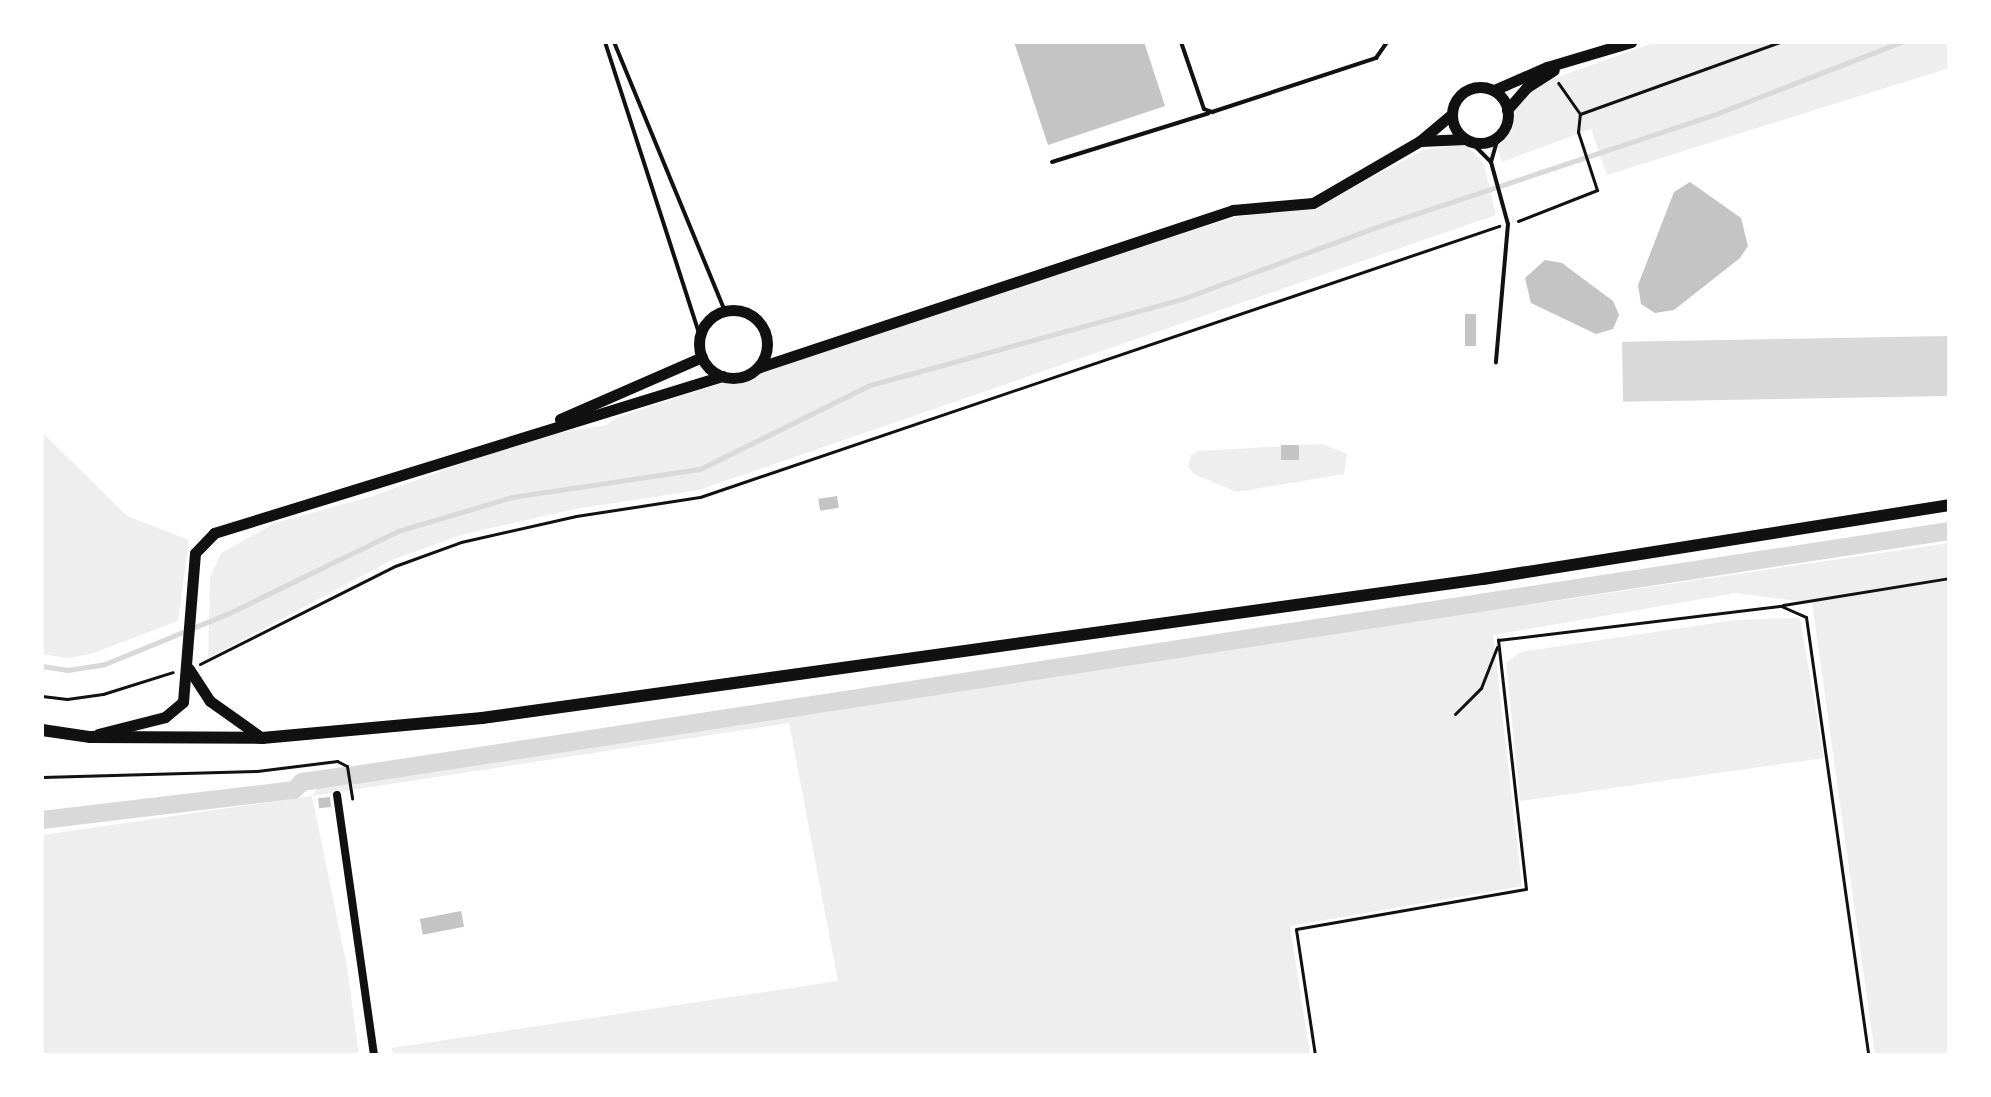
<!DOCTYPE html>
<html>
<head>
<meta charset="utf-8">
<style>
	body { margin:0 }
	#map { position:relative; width:1991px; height:1097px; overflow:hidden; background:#fff; font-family:Mulish,sans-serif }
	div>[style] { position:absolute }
	.green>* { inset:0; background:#eee }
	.water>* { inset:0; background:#d9d9d9; transform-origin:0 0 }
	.stream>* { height:5px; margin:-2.5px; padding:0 2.5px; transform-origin:2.5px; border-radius:2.5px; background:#d9d9d9 }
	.canal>* { height:18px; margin:-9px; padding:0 9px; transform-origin:9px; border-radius:9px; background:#d9d9d9 }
	.building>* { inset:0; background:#c4c4c4; transform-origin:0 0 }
	.path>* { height:3px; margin:-1.5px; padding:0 1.5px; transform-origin:1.5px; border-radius:1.5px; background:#111 }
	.service>* { height:4px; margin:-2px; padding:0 2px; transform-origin:2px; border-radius:2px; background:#111 }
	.minor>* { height:8px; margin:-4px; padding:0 4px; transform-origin:4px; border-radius:4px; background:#111 }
	.tertiary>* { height:11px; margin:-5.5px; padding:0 5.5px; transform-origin:5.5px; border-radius:5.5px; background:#111 }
	.tertiary>.ring { margin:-5.5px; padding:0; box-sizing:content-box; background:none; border:11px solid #111; border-radius:50% }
	.secondary>* { height:12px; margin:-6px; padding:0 6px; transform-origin:6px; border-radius:6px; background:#111 }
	span { translate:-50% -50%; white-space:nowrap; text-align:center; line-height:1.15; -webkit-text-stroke:6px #fff; paint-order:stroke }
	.frame { position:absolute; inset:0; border:44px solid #fff; pointer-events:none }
</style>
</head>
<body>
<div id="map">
	<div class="green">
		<i style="clip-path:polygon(1656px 42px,1949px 42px,1949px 68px,1607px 175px,1591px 129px,1502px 162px,1497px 147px,1512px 131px,1517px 104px,1538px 84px)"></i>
		<i style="clip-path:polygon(1466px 144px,1484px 164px,1496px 215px,699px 490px,575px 509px,461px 535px,392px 560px,208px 658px,210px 578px,221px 553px,275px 523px,373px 496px,537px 436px,607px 425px,618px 417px,1234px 217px,1316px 208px,1423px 150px)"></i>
		<i style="clip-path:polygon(42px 432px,127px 516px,189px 540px,178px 621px,91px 654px,66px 658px,42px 654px)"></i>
		<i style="clip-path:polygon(1322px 444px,1347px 454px,1344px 474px,1237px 492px,1194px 474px,1188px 466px,1191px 455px,1199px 451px)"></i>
		<i style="clip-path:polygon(1949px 543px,1949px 1055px,1875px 1055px,1812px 603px,1736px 593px,1493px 635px,1522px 886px,1290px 926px,1310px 1055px,393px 1055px,392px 1048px,838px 981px,789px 723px,312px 796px,347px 967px,359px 1055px,42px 1055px,42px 835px,312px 796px,321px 782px)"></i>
		<i style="clip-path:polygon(1800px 618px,1824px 758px,1520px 801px,1506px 663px,1520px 652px,1735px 620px)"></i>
	</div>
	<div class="water">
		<i style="left:1948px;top:336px;width:60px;height:326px;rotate:89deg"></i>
	</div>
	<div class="stream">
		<i style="left:42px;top:666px;width:26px;rotate:9deg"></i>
		<i style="left:68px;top:670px;width:37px;rotate:-9deg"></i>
		<i style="left:105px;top:664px;width:132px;rotate:-22.3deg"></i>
		<i style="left:227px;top:614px;width:190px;rotate:-25.9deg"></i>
		<i style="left:398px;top:531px;width:119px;rotate:-16.6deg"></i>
		<i style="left:512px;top:497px;width:190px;rotate:-8.5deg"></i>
		<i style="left:700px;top:469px;width:190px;rotate:-26.3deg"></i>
		<i style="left:870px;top:385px;width:324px;rotate:-15.4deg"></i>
		<i style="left:1182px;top:299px;width:213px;rotate:-20.3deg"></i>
		<i style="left:1382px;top:225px;width:349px;rotate:-18.4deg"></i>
		<i style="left:1713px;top:115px;width:202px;rotate:-21.2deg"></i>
	</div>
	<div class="canal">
		<i style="left:355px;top:775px;width:1613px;rotate:-8.7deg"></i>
		<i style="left:42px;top:820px;width:254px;rotate:-6.8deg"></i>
		<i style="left:294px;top:790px;width:11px;rotate:-45deg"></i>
		<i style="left:302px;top:782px;width:41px;rotate:-8.3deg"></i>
	</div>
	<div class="building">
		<i style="clip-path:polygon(1014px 42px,1144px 42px,1165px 106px,1048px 145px)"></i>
		<i style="clip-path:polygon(1690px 182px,1741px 218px,1748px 246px,1740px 258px,1674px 310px,1655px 313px,1641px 304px,1638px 285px,1674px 192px)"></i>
		<i style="clip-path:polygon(1545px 260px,1562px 263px,1613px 301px,1619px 315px,1613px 329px,1596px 334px,1531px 303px,1525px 278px)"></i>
		<i style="left:1465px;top:314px;width:11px;height:32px"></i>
		<i style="left:1281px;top:445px;width:18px;height:15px"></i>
		<i style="left:837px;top:496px;width:12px;height:19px;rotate:81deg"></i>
		<i style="left:330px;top:797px;width:10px;height:12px;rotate:84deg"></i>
		<i style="left:461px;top:911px;width:16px;height:42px;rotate:79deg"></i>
	</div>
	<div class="path">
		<i style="left:1580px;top:114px;width:213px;rotate:-19.8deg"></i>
		<i style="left:1518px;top:221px;width:85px;rotate:-21.4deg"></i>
		<i style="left:1597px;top:190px;width:61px;rotate:-108.1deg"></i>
		<i style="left:1578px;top:132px;width:18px;rotate:-84deg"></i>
		<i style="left:1580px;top:114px;width:38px;rotate:-125deg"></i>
		<i style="left:1783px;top:605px;width:168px;rotate:-9.2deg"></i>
		<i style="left:200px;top:664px;width:218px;rotate:-26.7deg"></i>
		<i style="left:395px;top:566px;width:70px;rotate:-20deg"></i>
		<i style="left:461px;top:542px;width:118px;rotate:-12.7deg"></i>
		<i style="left:576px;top:516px;width:125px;rotate:-8.7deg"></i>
		<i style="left:700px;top:497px;width:844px;rotate:-18.74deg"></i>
		<i style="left:42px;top:696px;width:25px;rotate:7deg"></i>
		<i style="left:67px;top:699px;width:36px;rotate:-8deg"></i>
		<i style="left:103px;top:694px;width:73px;rotate:-17.4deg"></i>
		<i style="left:1455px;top:714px;width:37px;rotate:-45deg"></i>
		<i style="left:1481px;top:688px;width:44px;rotate:-68.7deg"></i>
		<i style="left:42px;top:777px;width:215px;rotate:-1.6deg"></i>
		<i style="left:257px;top:771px;width:81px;rotate:-7.1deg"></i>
		<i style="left:337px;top:761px;width:11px;rotate:27deg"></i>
		<i style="left:347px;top:766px;width:33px;rotate:81deg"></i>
		<i style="left:1315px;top:1055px;width:127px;rotate:-98.6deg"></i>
		<i style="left:1296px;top:929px;width:233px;rotate:-9.9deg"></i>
		<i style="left:1526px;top:889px;width:251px;rotate:-96.4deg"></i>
		<i style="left:1498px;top:640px;width:285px;rotate:-6.9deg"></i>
		<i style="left:1781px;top:606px;width:27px;rotate:24deg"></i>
		<i style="left:1806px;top:617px;width:442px;rotate:81.9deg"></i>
	</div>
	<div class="service">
		<i style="left:605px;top:42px;width:309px;rotate:72.1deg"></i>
		<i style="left:614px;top:42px;width:291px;rotate:67.6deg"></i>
		<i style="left:1181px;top:42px;width:71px;rotate:71.1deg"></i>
		<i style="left:1204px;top:109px;width:9px;rotate:21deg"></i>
		<i style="left:1212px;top:112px;width:173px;rotate:-18.2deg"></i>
		<i style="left:1376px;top:58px;width:19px;rotate:-55deg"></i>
		<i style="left:1471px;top:142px;width:28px;rotate:45deg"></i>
		<i style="left:1491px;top:162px;width:64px;rotate:74.7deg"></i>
		<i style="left:1508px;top:224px;width:139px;rotate:95deg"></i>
		<i style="left:1052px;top:162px;width:164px;rotate:-17.3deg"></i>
		<i style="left:1491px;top:162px;width:26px;rotate:-74deg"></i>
	</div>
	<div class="minor">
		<i style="left:337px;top:795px;width:263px;rotate:81.9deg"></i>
	</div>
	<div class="tertiary">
		<i class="ring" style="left:1452px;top:87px;width:45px;height:45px"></i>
		<i style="left:1494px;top:90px;width:58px;rotate:-23.5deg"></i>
		<i style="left:1547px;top:67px;width:88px;rotate:-16.6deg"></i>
		<i style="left:1507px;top:110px;width:29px;rotate:-49deg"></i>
		<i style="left:1526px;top:88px;width:33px;rotate:-33deg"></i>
		<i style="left:1421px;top:141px;width:44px;rotate:-2.6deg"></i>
		<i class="ring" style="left:699px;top:310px;width:57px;height:57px"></i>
		<i style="left:757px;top:368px;width:502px;rotate:-18.36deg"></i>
		<i style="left:1233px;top:210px;width:80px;rotate:-5deg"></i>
		<i style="left:1313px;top:203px;width:124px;rotate:-30.1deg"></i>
		<i style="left:1420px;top:141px;width:42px;rotate:-40.2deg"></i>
		<i style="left:560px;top:419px;width:155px;rotate:-23.6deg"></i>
		<i style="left:189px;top:669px;width:38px;rotate:57deg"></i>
		<i style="left:210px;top:701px;width:64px;rotate:35.4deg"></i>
		<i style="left:98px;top:734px;width:69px;rotate:-14.2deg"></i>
		<i style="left:165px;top:717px;width:23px;rotate:-40deg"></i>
		<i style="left:183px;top:702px;width:149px;rotate:-85.4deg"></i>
		<i style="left:195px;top:553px;width:28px;rotate:-46deg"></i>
		<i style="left:214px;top:533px;width:532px;rotate:-17.17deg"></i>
	</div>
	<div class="secondary">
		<i style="left:42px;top:730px;width:49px;rotate:8.3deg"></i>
		<i style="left:90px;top:737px;width:172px;rotate:0.3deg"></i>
		<i style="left:262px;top:738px;width:221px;rotate:-5.2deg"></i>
		<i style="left:482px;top:718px;width:1011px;rotate:-7.91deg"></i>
		<i style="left:1483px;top:579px;width:472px;rotate:-9deg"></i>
	</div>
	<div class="frame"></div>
</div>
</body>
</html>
